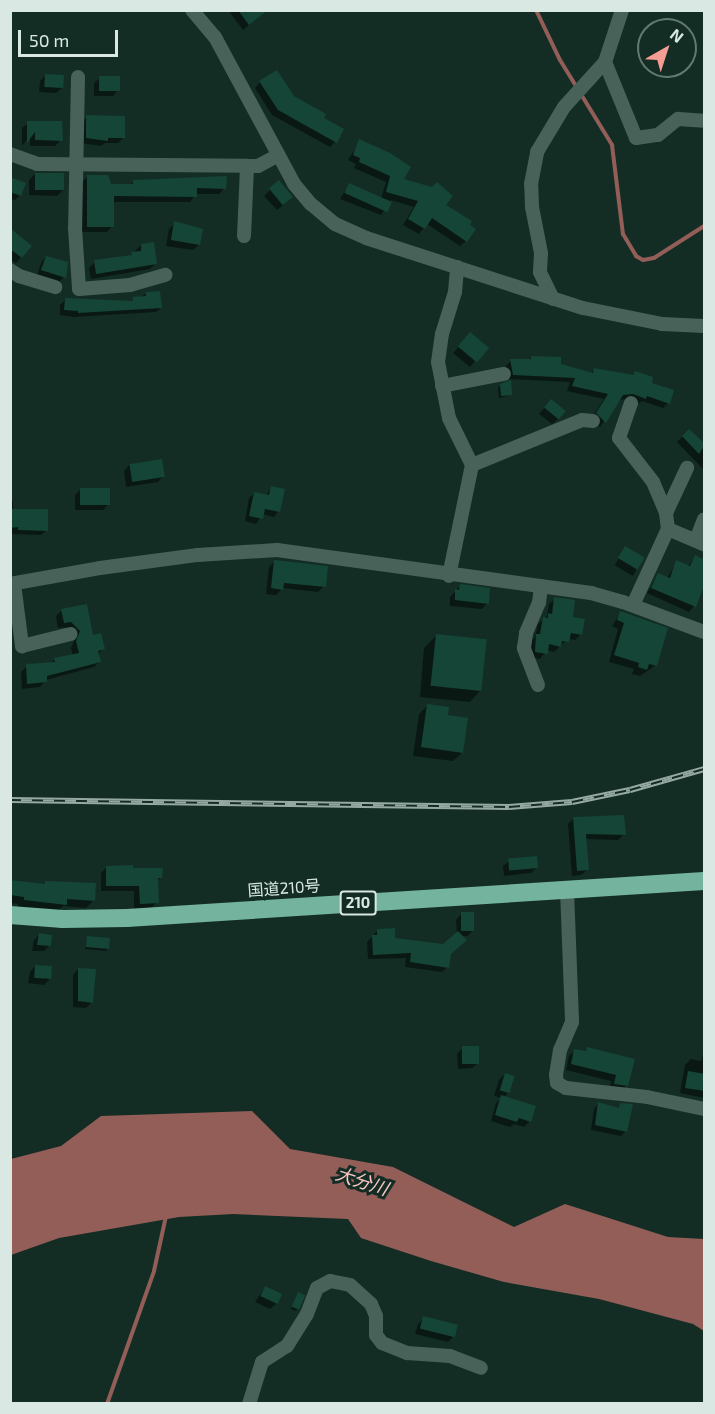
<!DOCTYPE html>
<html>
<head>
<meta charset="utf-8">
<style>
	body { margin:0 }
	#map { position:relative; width:715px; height:1414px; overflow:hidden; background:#132d25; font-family:"Exo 2","Noto Sans JP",sans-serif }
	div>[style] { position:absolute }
	.water>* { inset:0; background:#935e58 }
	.shadow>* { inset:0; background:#0007; transform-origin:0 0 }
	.stream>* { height:4px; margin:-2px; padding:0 2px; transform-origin:2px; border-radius:2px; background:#935e58 }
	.building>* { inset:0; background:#154537; transform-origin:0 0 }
	.minor>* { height:14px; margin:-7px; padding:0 7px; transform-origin:7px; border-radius:7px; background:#496259 }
	.highway>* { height:18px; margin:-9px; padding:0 9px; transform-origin:9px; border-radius:9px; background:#74b39d }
	.rail>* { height:6px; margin-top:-3px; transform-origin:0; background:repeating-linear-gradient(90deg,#132d25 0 11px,#96a9a3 0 22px); box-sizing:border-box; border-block:2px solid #96a9a3 }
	span { translate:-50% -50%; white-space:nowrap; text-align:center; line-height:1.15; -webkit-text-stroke:6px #132d25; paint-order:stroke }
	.shield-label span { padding:2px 4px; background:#132d25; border:2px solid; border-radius:4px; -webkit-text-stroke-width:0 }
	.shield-label { font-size:15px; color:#d9e8e3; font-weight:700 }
	.street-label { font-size:16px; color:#d9e8e3 }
	.water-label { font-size:18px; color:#fcc7c1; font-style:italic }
	.frame { position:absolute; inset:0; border:12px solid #d9e8e3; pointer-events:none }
	.north { position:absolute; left:637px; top:18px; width:60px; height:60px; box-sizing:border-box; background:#132d25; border:2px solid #627871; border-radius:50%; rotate:39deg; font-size:16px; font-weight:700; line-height:24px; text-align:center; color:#d9e8e3 }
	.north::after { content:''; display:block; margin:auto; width:21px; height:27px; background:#f59c93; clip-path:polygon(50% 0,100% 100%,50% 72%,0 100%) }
	.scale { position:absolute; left:18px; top:30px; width:100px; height:27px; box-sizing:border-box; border:3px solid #d9e8e3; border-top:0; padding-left:8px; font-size:18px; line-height:21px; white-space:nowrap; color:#d9e8e3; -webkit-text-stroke:4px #132d25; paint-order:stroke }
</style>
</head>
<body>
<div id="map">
	<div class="water">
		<i style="clip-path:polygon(252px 1111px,290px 1149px,393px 1167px,514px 1227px,565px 1204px,668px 1237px,704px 1239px,704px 1331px,693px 1324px,599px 1299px,504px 1282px,431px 1261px,361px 1238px,348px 1219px,233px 1214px,179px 1217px,59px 1238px,11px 1255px,11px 1159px,61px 1146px,101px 1116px)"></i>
	</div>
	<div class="shadow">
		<i style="clip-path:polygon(228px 10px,260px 10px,256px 19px,243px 30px)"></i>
		<i style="clip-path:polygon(46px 75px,62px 88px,56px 93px,39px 92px,40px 81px)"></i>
		<i style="clip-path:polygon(100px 78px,118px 90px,113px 96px,94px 96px,94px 83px)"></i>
		<i style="clip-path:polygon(260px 82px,293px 98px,322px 119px,335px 142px,330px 147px,272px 115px,255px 88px)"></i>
		<i style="clip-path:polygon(87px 117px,124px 137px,118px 143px,105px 143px,101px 146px,81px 143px,81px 123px)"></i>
		<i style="clip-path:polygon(28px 123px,61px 140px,55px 146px,30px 146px,30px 136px,22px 146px,22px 128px)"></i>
		<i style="clip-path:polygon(360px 141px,401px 180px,444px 205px,466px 241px,460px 246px,427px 224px,419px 234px,403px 225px,414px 207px,391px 200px,381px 215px,340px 199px,349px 185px,381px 199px,386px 182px,354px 168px,356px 164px,348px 160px)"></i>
		<i style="clip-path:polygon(35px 174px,63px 190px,57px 196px,29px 195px,29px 180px)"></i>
		<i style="clip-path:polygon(88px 176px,110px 185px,129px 186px,134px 181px,225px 188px,219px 194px,196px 194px,190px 202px,112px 202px,112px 226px,107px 232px,82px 232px,82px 182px)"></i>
		<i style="clip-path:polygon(10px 179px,20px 195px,15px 200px,10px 199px)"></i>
		<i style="clip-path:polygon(279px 182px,286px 203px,277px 210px,264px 196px)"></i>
		<i style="clip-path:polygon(175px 223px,199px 245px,193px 250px,166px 246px,169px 229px)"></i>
		<i style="clip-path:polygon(10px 236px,21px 257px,16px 263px,10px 259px)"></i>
		<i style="clip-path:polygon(141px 245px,156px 263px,150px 269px,91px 279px,89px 268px,95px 262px,129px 257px)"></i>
		<i style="clip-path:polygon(46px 257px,64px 277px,58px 283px,37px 276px,41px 263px)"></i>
		<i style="clip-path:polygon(146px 294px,161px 308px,156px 312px,73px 317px,60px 315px,60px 305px,65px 300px,130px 303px)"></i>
		<i style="clip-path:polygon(465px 340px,475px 361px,470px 367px,453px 353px)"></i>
		<i style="clip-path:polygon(531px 357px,590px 374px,594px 370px,631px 376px,635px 373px,668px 403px,663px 408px,642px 401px,640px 403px,627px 399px,619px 400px,600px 427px,591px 419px,604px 399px,567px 391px,570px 382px,508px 379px,506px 366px,511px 361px,528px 361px)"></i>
		<i style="clip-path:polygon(501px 385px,511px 394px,508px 396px,499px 398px,498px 388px)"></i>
		<i style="clip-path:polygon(545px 407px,558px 419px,552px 424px,539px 414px)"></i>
		<i style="clip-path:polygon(689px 431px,704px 446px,704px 470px,677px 442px)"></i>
		<i style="clip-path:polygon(129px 465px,163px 476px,158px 482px,126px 487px,124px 471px)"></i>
		<i style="clip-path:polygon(271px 488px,279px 511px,274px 517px,262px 514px,256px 524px,245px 521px,249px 498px,255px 493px,266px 496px)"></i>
		<i style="clip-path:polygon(80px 490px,109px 504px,103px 510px,75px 510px,75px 495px)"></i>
		<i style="clip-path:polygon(10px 501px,13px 501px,13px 510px,47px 530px,41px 535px,10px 534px)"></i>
		<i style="left:625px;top:548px;width:21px;height:20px;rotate:31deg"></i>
		<i style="clip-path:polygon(695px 557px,703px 583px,694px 606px,689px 612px,647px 593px,658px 575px,667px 578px,677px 562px,688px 566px)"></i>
		<i style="clip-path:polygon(275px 561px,324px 586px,318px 592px,283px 588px,276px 595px,266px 594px,269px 567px)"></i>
		<i style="clip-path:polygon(460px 586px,487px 603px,482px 609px,450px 606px,450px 597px)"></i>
		<i style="clip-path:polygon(555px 599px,581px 634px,575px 640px,568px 639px,554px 652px,547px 650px,540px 659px,530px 657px,531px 641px,535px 637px,538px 624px,547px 616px,549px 604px)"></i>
		<i style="clip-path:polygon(62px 610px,103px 649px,98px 654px,99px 662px,94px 667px,46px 680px,40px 687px,22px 689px,21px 672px,27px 666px,50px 664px,55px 659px,73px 656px,71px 648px,75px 638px,65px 627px,58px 628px,56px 616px)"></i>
		<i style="clip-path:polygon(621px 612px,656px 665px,640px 676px,632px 674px,634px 669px,609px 662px,618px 629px,612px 626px)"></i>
		<i style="clip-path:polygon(436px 636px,481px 690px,470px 702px,420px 697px,424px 648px)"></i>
		<i style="clip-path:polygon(427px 706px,446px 716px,462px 753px,453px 761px,413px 756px,419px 714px)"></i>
		<i style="clip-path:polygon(574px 818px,624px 834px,618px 840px,585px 839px,587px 870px,581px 875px,572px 876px,568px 824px)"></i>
		<i style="clip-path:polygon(509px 861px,537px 867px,531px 873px,504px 876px,503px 866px)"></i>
		<i style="clip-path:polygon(107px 867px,131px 870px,161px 877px,156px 882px,157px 902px,151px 908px,134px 909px,134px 891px,101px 891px,101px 873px)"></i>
		<i style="clip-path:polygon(10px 881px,43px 886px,46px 883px,94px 900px,86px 908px,63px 906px,58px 911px,18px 907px,18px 904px,10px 903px)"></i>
		<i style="clip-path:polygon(461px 914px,473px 930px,468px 936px,461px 936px,449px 954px,448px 967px,442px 972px,405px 967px,406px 958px,368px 959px,367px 942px,378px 930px,394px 939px,443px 946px,457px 934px,456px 920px)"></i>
		<i style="clip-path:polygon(39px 935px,49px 946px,44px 951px,32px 951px,34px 940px)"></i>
		<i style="clip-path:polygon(88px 938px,108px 948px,106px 951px,85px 949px)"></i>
		<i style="clip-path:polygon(35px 966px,49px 980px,44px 985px,28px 983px,30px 972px)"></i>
		<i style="clip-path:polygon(78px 969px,92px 1002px,86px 1008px,73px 1007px,73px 975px)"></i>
		<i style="clip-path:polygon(463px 1048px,478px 1063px,472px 1068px,458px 1069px,457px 1054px)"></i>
		<i style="clip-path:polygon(587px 1049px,627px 1085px,621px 1091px,609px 1090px,611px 1081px,566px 1070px,569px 1056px,575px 1050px,584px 1052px)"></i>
		<i style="clip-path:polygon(704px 1050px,704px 1098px,680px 1093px,685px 1065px,691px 1059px,701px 1061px)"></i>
		<i style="clip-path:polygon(505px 1074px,508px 1093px,503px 1098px,530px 1121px,524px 1127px,514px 1124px,510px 1127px,491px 1121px,496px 1103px,501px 1098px,494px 1096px,499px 1080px)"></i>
		<i style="clip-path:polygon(598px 1104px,617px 1109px,621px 1105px,626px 1131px,621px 1136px,591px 1130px,594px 1109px)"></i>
		<i style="clip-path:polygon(265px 1287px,276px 1304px,270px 1309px,255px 1302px)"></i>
		<i style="clip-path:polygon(298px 1294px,298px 1309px,295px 1311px,291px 1309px)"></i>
		<i style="clip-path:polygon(424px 1318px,454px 1336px,448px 1342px,415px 1334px,418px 1324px)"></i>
	</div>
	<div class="stream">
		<i style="left:536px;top:10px;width:55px;rotate:64.4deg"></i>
		<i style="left:560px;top:60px;width:100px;rotate:58.5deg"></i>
		<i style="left:612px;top:145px;width:90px;rotate:83deg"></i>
		<i style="left:623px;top:234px;width:26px;rotate:59deg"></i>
		<i style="left:636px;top:256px;width:8px;rotate:30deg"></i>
		<i style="left:643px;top:260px;width:11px;rotate:-10deg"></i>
		<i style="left:654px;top:258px;width:59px;rotate:-32.6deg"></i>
		<i style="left:107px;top:1404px;width:141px;rotate:-70.5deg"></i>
		<i style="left:154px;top:1271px;width:56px;rotate:-77.7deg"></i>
	</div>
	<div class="building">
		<i style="clip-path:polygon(238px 10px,268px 10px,249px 25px)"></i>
		<i style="clip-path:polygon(277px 70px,294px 96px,326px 114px,324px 118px,344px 129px,337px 143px,278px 110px,259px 81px)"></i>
		<i style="left:45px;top:74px;width:19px;height:13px;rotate:3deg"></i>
		<i style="left:99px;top:76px;width:21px;height:15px"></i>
		<i style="clip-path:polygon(86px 115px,125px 116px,125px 138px,108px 138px,108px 141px,86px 138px)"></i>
		<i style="clip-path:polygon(27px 121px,62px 121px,63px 141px,35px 140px,35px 132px,27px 143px)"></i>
		<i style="clip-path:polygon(359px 139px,390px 153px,411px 167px,404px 179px,432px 187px,437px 182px,453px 196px,446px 205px,472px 221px,470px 225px,476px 229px,467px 242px,432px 218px,425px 229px,408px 219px,418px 201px,386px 192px,390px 176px,359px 162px,360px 158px,353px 155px)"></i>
		<i style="left:35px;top:173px;width:29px;height:17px"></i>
		<i style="clip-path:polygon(87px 175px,108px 175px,111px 184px,133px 184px,133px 180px,227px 176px,226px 189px,197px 188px,197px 197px,114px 196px,114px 227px,87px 227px)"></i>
		<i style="clip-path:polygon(10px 177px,26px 183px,21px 196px,10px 192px)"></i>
		<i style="left:279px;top:180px;width:22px;height:13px;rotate:51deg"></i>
		<i style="left:349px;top:183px;width:47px;height:11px;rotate:24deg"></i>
		<i style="clip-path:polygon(174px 221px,203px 229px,200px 245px,171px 240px)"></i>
		<i style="clip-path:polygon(10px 228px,32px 246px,22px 258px,10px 249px)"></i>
		<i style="clip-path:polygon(154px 242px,157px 264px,96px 274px,94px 260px,132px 255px,131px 252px,141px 251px,141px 244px)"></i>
		<i style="clip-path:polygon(46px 256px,68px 262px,66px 278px,41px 270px)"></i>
		<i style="clip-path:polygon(160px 291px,162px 308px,78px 313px,78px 311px,64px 310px,65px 298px,133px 301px,133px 297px,146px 296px,146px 292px)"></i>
		<i style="left:470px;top:332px;width:25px;height:19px;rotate:40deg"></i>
		<i style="clip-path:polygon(531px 356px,561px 357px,561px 364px,593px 373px,594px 368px,633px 375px,635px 371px,653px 377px,652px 383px,674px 390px,670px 404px,647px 396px,646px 399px,633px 394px,623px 395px,606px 423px,596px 413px,608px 394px,572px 386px,575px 378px,513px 375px,510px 359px,531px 359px)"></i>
		<i style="clip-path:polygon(511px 380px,512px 395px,501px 396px,500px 384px)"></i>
		<i style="left:551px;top:399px;width:19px;height:11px;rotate:39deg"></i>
		<i style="clip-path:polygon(689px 429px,705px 444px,699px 454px,682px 436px)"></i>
		<i style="left:162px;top:459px;width:18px;height:33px;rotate:81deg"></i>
		<i style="clip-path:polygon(271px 486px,285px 489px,280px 512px,265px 509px,263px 519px,249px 516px,254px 492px,269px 495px)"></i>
		<i style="left:80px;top:488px;width:30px;height:17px"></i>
		<i style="clip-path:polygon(10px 509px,48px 509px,48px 531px,18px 530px,18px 527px,10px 528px)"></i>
		<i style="left:625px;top:546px;width:23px;height:14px;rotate:31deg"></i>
		<i style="clip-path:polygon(695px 555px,705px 560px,705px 583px,696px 607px,651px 588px,658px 573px,670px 578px,676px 560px,690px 566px)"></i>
		<i style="clip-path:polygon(274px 560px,328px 566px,326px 587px,284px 583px,283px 590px,271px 588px)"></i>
		<i style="clip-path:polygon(460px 584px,490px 588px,489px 604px,455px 600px,455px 589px,459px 590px)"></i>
		<i style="clip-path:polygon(554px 597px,575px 600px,573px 617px,585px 619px,582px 635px,571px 633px,569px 642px,562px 641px,561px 647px,549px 644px,548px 654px,535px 652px,536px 634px,540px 634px,543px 617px,548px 618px,548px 613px,552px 614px)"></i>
		<i style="clip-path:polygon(87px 604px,93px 635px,101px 633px,105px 649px,98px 651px,101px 662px,47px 676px,47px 682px,27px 684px,26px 664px,55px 662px,54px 658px,79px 653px,76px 641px,80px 631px,71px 622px,64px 623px,61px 609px)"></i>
		<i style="clip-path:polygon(620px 611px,668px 628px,657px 666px,649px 664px,647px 670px,638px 667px,639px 663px,614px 655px,624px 623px,617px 620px)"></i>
		<i style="left:436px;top:634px;width:51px;height:52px;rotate:6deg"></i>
		<i style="clip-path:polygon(427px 704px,449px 707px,448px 715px,468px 718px,463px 753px,421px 747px)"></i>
		<i style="clip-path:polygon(624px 815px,626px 835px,586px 834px,589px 870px,577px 871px,573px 817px)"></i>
		<i style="left:537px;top:856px;width:12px;height:29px;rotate:85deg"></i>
		<i style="clip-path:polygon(133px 865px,133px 868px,163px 868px,162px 878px,158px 878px,159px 903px,140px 904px,139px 886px,106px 886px,106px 866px)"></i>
		<i style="clip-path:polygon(10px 880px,45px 884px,45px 881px,96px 883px,95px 901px,67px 899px,67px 905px,24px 900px,24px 897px,10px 895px)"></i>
		<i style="left:461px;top:912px;width:13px;height:19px"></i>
		<i style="clip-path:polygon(395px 928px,395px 938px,443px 944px,458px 931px,467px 940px,451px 954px,449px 968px,410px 962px,411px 953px,373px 955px,372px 935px,377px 935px,377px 929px)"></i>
		<i style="clip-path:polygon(39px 933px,52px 935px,51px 946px,37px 945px)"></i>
		<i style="left:87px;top:936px;width:23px;height:11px;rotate:5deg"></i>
		<i style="left:35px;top:965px;width:17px;height:13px;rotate:3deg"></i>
		<i style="clip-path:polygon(78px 968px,96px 969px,93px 1003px,78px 1001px)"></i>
		<i style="left:462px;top:1046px;width:17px;height:18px"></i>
		<i style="clip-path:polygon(587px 1047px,635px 1059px,628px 1086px,614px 1084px,616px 1075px,571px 1064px,574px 1049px,586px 1051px)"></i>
		<i style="clip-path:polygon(688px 1071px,705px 1074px,705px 1091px,685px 1088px)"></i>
		<i style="left:505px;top:1073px;width:10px;height:18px;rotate:17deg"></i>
		<i style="clip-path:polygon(501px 1095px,536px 1106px,531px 1122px,519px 1118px,517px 1122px,495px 1115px)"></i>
		<i style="clip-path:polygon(598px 1102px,619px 1108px,620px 1103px,633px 1104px,627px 1132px,595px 1125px)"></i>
		<i style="left:265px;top:1286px;width:19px;height:11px;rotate:25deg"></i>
		<i style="left:298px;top:1292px;width:8px;height:16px;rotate:23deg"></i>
		<i style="left:423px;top:1316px;width:36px;height:13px;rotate:14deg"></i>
	</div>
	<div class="minor">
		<i style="left:192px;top:10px;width:35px;rotate:50deg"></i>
		<i style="left:215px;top:37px;width:167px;rotate:61.7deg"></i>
		<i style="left:294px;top:184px;width:26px;rotate:50deg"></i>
		<i style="left:311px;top:204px;width:31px;rotate:40deg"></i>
		<i style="left:335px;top:224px;width:34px;rotate:24deg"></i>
		<i style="left:366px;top:238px;width:228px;rotate:17.9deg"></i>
		<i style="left:583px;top:308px;width:81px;rotate:11.4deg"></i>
		<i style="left:662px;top:324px;width:42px;rotate:2.7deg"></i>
		<i style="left:605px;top:62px;width:82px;rotate:67.8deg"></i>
		<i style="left:636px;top:138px;width:22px;rotate:-8deg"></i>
		<i style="left:658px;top:135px;width:26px;rotate:-39deg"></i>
		<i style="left:678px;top:119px;width:26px;rotate:4deg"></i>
		<i style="left:78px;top:77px;width:151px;rotate:91.1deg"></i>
		<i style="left:75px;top:228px;width:61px;rotate:86.2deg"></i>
		<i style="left:79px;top:289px;width:51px;rotate:-4.5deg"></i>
		<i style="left:130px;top:285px;width:37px;rotate:-16deg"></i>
		<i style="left:10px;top:154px;width:29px;rotate:20deg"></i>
		<i style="left:37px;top:164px;width:210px;rotate:0.5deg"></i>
		<i style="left:247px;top:166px;width:11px"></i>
		<i style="left:258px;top:166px;width:21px;rotate:-28deg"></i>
		<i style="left:244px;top:236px;width:70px;rotate:-87.5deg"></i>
		<i style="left:10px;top:270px;width:11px;rotate:34deg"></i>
		<i style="left:19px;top:276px;width:38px;rotate:17deg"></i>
		<i style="left:553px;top:299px;width:30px;rotate:-116deg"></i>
		<i style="left:540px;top:272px;width:19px;rotate:-87deg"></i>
		<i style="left:541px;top:253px;width:47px;rotate:-101.1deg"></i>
		<i style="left:532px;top:207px;width:23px;rotate:-92deg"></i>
		<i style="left:531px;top:184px;width:33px;rotate:-79deg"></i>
		<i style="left:537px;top:152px;width:52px;rotate:-59deg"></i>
		<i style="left:564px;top:107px;width:61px;rotate:-47.7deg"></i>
		<i style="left:605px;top:62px;width:55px;rotate:-71.9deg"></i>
		<i style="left:442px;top:386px;width:63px;rotate:-11deg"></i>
		<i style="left:631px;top:403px;width:37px;rotate:109deg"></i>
		<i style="left:619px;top:438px;width:56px;rotate:52.3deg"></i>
		<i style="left:653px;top:482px;width:34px;rotate:67deg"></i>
		<i style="left:666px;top:513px;width:16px;rotate:83deg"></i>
		<i style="left:472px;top:465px;width:119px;rotate:-22.2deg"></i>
		<i style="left:582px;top:420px;width:11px;rotate:5deg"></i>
		<i style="left:666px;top:513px;width:50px;rotate:-65deg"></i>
		<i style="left:696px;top:540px;width:22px;rotate:-69deg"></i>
		<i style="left:449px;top:576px;width:113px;rotate:-78.3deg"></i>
		<i style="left:472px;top:465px;width:52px;rotate:-116.1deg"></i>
		<i style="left:449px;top:418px;width:57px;rotate:-101.1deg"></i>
		<i style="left:438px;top:362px;width:28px;rotate:-82deg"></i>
		<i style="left:442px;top:334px;width:44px;rotate:-72.8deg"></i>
		<i style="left:455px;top:292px;width:25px;rotate:-85deg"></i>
		<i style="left:10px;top:584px;width:91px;rotate:-10.1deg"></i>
		<i style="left:100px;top:568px;width:99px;rotate:-7.6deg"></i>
		<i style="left:198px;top:555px;width:79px;rotate:-3.6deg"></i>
		<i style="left:277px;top:550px;width:317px;rotate:7.8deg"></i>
		<i style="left:591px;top:593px;width:33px;rotate:16deg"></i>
		<i style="left:623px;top:602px;width:86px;rotate:20.3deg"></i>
		<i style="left:14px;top:584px;width:63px;rotate:82.6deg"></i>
		<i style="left:22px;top:646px;width:50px;rotate:-13.8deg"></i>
		<i style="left:633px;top:605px;width:84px;rotate:-65.3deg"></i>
		<i style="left:668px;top:529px;width:39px;rotate:23deg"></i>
		<i style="left:538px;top:685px;width:40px;rotate:-111deg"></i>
		<i style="left:524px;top:648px;width:15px;rotate:-82deg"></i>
		<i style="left:526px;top:633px;width:33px;rotate:-67deg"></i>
		<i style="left:539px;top:603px;width:17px;rotate:-83deg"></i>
		<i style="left:567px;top:890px;width:132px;rotate:87.8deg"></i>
		<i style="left:572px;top:1022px;width:30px;rotate:113deg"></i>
		<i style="left:560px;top:1050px;width:25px;rotate:99deg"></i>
		<i style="left:556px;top:1075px;width:8px;rotate:83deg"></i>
		<i style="left:557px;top:1083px;width:10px;rotate:29deg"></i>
		<i style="left:566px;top:1088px;width:81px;rotate:6.3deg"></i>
		<i style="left:647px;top:1097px;width:58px;rotate:11.9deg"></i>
		<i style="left:249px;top:1404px;width:44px;rotate:-72.8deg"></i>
		<i style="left:262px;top:1362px;width:30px;rotate:-33deg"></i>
		<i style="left:287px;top:1346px;width:38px;rotate:-58deg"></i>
		<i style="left:307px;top:1314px;width:28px;rotate:-69deg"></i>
		<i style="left:317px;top:1288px;width:15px;rotate:-28deg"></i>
		<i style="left:330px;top:1281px;width:20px;rotate:11deg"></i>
		<i style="left:350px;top:1285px;width:28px;rotate:42deg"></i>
		<i style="left:371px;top:1304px;width:13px;rotate:67deg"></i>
		<i style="left:376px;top:1316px;width:19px;rotate:90deg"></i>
		<i style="left:376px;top:1335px;width:10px;rotate:53deg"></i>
		<i style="left:382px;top:1343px;width:27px;rotate:22deg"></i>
		<i style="left:407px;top:1353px;width:43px;rotate:4deg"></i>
		<i style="left:450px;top:1356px;width:33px;rotate:21deg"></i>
	</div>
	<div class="highway">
		<i style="left:10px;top:915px;width:53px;rotate:4.3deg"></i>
		<i style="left:63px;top:919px;width:64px;rotate:-0.9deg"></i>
		<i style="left:127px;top:918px;width:578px;rotate:-3.67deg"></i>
	</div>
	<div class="rail">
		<i style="left:10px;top:800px;width:499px;rotate:0.8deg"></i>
		<i style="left:509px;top:807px;width:63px;rotate:-4.5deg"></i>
		<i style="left:572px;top:802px;width:59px;rotate:-11.7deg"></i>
		<i style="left:630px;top:790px;width:77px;rotate:-15.8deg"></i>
	</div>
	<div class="shield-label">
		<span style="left:358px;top:903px">210</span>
	</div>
	<div class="street-label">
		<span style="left:284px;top:888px;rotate:-4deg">国道210号</span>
	</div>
	<div class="water-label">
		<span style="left:362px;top:1181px;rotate:18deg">大分川</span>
	</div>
	<div class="frame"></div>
	<div class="north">N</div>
	<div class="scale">50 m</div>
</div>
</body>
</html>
